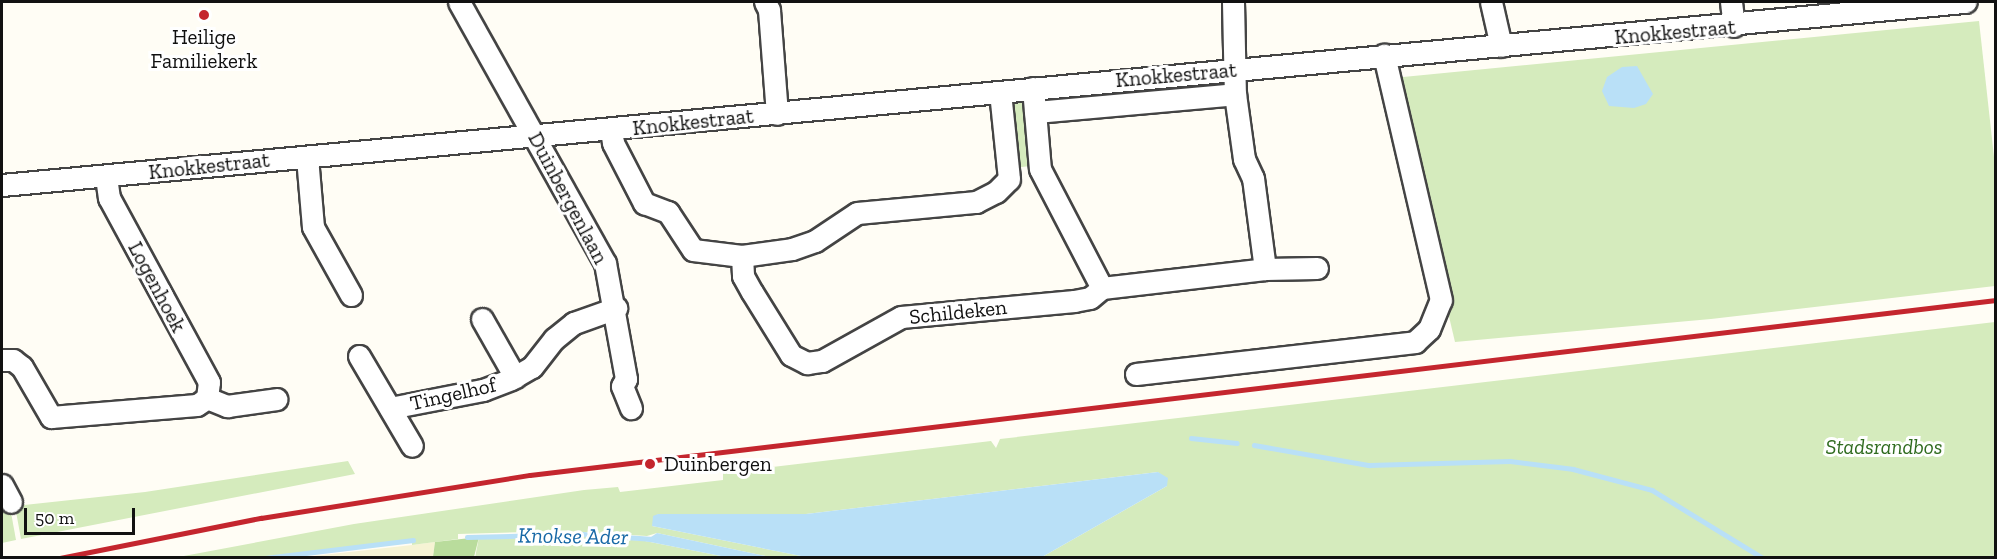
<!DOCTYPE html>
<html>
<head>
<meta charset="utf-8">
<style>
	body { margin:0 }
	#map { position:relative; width:1997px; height:559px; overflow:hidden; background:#fffdf5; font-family:"Zilla Slab",serif }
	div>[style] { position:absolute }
	.farmland>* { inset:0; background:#f6f3d4 }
	.green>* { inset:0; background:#d5ebbd }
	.forest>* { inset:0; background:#b9dc9c }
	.water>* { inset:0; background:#b9e0f7 }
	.stream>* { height:4.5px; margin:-2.25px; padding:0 2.25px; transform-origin:2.25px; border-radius:2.25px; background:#b9e0f7 }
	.roads { filter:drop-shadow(2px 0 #444) drop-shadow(-2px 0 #444) drop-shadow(0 2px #444) drop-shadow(0 -2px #444) }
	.minor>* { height:21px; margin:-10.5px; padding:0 10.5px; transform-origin:10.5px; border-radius:10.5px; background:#fff }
	.rail>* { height:4.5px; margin:-2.25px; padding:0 2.25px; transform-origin:2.25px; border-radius:2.25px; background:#c4262e }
	.dots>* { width:16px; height:16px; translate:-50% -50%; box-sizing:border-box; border:3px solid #fff; border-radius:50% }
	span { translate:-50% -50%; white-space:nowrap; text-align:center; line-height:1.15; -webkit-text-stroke:6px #fff; paint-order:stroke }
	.street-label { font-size:21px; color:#111 }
	.poi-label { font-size:21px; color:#111 }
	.left { translate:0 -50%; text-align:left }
	.park-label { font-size:21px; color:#2f6b1f; font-style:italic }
	.water-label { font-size:22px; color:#1768a6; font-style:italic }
	.frame { position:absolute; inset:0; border:3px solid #111; pointer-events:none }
	.scale { position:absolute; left:24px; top:508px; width:111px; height:27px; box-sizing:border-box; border:3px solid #111; border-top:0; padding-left:8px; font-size:18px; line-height:21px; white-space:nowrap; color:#111; -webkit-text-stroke:4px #fff; paint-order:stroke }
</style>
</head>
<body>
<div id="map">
	<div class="farmland">
		<i style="clip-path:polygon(435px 542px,433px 557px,296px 558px,412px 545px)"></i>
	</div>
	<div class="green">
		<i style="clip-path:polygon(1979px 21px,1995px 166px,1995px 286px,1711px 319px,1455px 342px,1393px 78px)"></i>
		<i style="clip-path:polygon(1025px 98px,1030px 166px,1014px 168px,1006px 101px)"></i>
		<i style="clip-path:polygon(1995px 322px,1995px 557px,1042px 557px,1167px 486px,1158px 472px,806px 514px,658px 514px,652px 526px,806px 557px,770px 557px,657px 533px,647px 536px,565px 531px,458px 534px,458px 539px,412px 545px,412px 540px,259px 557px,173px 558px,354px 524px,584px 490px,618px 487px,620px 492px,723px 480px,723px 473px,991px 441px,996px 448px,1000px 439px)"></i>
		<i style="clip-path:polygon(348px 461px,355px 474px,21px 539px,15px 506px,145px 492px)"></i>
		<i style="clip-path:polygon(2px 506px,10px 507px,16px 540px,2px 543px)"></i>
		<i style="clip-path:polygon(566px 535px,645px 541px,726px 557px,475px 558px,479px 537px)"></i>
	</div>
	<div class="forest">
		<i style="clip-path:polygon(479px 537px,474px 557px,433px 557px,435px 542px)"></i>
	</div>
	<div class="water">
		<i style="clip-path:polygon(1637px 66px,1653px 94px,1646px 104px,1634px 108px,1609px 106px,1602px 91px,1607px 77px,1622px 67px)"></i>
		<i style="clip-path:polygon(1158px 472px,1168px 478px,1167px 486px,1042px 557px,806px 557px,652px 526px,653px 516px,658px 514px,806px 514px)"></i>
		<i style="clip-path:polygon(657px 533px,770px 557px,726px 557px,645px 541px)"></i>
	</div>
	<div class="stream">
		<i style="left:1191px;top:438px;width:46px;rotate:6.2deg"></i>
		<i style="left:1254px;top:445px;width:117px;rotate:9.9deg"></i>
		<i style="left:1369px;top:465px;width:141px;rotate:-1.6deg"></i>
		<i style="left:1510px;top:461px;width:64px;rotate:7.2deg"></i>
		<i style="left:1573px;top:469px;width:82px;rotate:14.9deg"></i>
		<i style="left:1652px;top:490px;width:130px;rotate:31.5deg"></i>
		<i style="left:467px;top:537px;width:115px;rotate:-1.5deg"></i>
		<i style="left:582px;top:534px;width:71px;rotate:4deg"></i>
		<i style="left:265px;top:558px;width:149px;rotate:-6.9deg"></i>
	</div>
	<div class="roads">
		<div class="minor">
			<i style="left:459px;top:2px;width:299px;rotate:60.8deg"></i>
			<i style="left:605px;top:263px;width:118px;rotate:79.7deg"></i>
			<i style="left:626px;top:379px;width:8px;rotate:120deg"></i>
			<i style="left:622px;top:386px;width:24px;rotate:68deg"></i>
			<i style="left:765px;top:2px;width:9px;rotate:63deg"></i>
			<i style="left:769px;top:10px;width:104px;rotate:85.6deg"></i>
			<i style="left:1233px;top:2px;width:92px;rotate:88.8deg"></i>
			<i style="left:1235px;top:94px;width:66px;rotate:82.1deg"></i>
			<i style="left:1244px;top:159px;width:21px;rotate:65deg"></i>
			<i style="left:1253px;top:178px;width:92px;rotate:82.5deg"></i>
			<i style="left:1491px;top:2px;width:45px;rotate:77.2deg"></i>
			<i style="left:1731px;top:2px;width:24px;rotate:83deg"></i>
			<i style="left:1033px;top:88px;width:81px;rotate:85.1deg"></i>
			<i style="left:1040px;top:169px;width:134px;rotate:62.5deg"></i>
			<i style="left:1102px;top:288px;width:164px;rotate:-6.6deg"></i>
			<i style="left:1265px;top:269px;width:52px;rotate:-1.1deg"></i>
			<i style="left:1035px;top:112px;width:201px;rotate:-5.1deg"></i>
			<i style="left:611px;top:130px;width:13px;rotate:81deg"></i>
			<i style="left:613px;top:143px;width:68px;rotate:62.7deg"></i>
			<i style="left:644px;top:203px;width:26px;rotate:21deg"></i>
			<i style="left:668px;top:212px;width:45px;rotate:56.7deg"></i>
			<i style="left:693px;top:250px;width:49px;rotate:7deg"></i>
			<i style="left:742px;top:256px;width:20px;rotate:87deg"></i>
			<i style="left:743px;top:276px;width:18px;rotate:61deg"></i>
			<i style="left:752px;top:292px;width:74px;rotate:58.2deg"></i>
			<i style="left:791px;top:355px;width:18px;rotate:27deg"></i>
			<i style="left:807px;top:363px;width:15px;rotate:-8deg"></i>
			<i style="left:822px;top:361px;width:90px;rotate:-29.1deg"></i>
			<i style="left:901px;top:317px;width:174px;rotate:-5.3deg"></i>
			<i style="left:1074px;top:301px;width:16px;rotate:-11deg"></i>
			<i style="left:1090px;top:298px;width:16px;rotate:-40deg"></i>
			<i style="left:307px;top:157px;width:70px;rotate:85.1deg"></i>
			<i style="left:313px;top:227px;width:78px;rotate:60.8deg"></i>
			<i style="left:2px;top:185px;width:1972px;rotate:-5.33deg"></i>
			<i style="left:742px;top:256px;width:50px;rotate:-8deg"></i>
			<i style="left:792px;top:249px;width:24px;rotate:-19deg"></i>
			<i style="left:815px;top:241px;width:50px;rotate:-33.7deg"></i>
			<i style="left:857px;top:213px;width:120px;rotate:-5.3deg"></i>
			<i style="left:976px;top:202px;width:22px;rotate:-27deg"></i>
			<i style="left:996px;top:192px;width:18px;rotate:-45deg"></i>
			<i style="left:1009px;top:179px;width:87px;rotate:-95.9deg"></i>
			<i style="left:482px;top:319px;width:67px;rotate:60.4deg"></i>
			<i style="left:359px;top:356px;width:104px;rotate:59.5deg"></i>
			<i style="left:2px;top:360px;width:11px"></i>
			<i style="left:13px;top:360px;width:11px;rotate:38deg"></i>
			<i style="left:22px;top:367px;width:58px;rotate:59.9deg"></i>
			<i style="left:51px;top:417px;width:146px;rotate:-4.7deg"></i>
			<i style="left:197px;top:405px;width:12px;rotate:-35deg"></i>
			<i style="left:207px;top:398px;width:16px;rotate:-83deg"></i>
			<i style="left:209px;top:382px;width:209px;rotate:-118.5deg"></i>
			<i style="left:109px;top:198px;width:22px;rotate:-98deg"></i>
			<i style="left:1136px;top:374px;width:281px;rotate:-6.5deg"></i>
			<i style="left:1415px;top:342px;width:19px;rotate:-43deg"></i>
			<i style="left:1429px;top:329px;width:31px;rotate:-68deg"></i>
			<i style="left:1441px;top:300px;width:252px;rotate:-103.1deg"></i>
			<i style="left:207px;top:398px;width:22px;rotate:22deg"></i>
			<i style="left:227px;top:406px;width:50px;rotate:-8deg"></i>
			<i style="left:390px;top:408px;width:95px;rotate:-11deg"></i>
			<i style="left:483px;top:390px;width:30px;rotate:-21deg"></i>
			<i style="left:511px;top:379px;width:24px;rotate:-30deg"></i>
			<i style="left:532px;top:367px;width:36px;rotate:-52deg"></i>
			<i style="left:554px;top:339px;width:26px;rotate:-39deg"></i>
			<i style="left:574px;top:323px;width:45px;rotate:-19.7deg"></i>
			<i style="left:2px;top:485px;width:19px;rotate:62deg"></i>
		</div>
	</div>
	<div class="rail">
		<i style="left:60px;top:558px;width:205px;rotate:-11.3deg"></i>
		<i style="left:261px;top:518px;width:272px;rotate:-9.1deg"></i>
		<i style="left:530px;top:475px;width:1476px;rotate:-6.81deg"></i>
	</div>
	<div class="dots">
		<i style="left:204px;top:15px;background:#c4262e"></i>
		<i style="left:650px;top:464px;background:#c4262e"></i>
	</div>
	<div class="street-label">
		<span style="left:1675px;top:32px;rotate:-5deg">Knokkestraat</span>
		<span style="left:1176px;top:75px;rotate:-5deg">Knokkestraat</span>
		<span style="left:693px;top:122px;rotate:-6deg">Knokkestraat</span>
		<span style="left:209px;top:166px;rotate:-6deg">Knokkestraat</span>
		<span style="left:568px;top:198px;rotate:62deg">Duinbergenlaan</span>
		<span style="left:157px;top:287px;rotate:62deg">Logenhoek</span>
		<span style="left:958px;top:312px;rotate:-6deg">Schildeken</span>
		<span style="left:453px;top:394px;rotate:-13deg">Tingelhof</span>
	</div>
	<div class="poi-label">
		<span style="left:204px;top:49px">Heilige<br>Familiekerk</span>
		<span class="left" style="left:664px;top:464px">Duinbergen</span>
	</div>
	<div class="park-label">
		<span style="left:1884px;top:447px">Stadsrandbos</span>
	</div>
	<div class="water-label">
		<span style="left:573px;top:536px;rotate:1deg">Knokse Ader</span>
	</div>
	<div class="frame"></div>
	<div class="scale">50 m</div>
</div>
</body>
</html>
